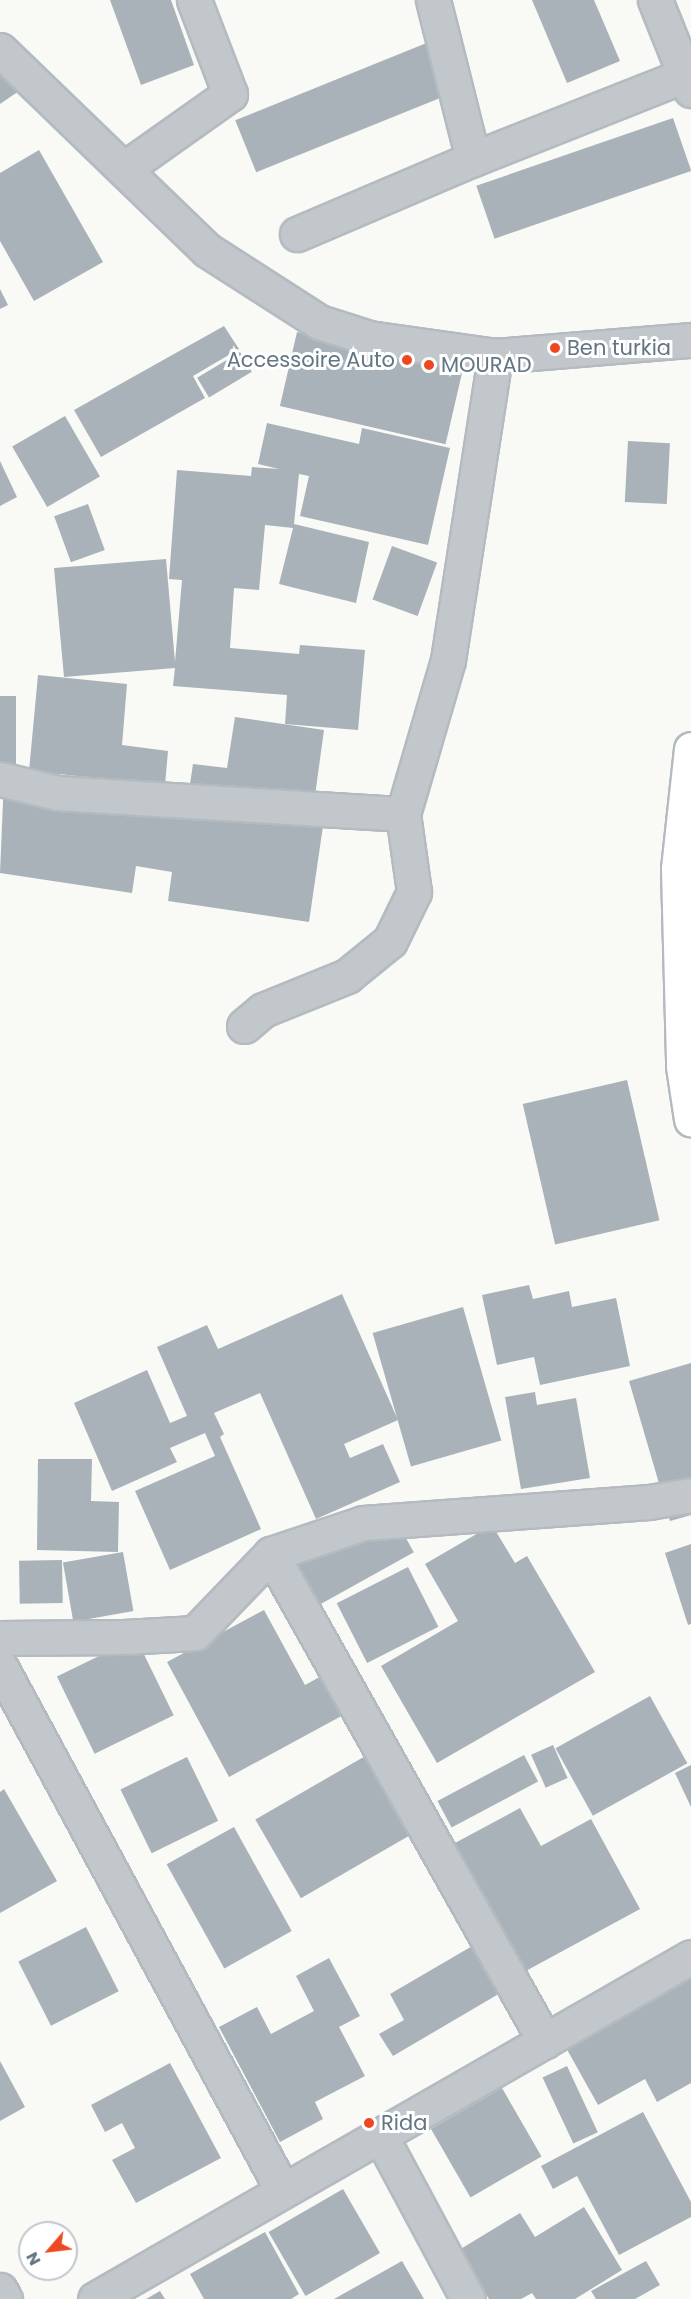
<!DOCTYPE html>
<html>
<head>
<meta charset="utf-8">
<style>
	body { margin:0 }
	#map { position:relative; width:691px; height:2299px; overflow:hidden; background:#f9f9f6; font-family:Poppins,sans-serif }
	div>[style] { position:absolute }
	.building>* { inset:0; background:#a8b2b8; transform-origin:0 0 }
	.roads { filter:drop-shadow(2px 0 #b4bbc0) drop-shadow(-2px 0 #b4bbc0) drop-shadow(0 2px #b4bbc0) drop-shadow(0 -2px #b4bbc0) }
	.street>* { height:33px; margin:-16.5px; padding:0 16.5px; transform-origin:16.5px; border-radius:16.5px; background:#c2c7cb }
	.secondary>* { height:33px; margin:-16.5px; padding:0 16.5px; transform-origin:16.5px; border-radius:16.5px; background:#fff }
	.dots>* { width:16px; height:16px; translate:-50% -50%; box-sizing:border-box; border:3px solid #fff; border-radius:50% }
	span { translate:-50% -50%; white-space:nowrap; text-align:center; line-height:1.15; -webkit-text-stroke:6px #fff; paint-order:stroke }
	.poi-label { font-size:21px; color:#627683 }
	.left { translate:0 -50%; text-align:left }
	.right { translate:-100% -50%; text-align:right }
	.north { position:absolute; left:18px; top:2221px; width:60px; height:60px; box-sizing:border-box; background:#fff; border:2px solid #c0c8cd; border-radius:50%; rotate:242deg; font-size:16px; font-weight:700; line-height:24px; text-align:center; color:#627683 }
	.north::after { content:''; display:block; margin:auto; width:21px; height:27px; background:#ee4822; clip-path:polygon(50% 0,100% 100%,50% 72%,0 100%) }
</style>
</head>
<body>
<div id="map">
	<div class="building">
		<i style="clip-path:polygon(110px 0,171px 0,194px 65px,141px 85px)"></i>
		<i style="clip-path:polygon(532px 0,594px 0,620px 61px,567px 83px)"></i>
		<i style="left:429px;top:42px;width:56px;height:209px;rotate:68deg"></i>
		<i style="clip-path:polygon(0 65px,19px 91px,0 104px)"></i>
		<i style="left:673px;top:118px;width:56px;height:208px;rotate:71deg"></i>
		<i style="clip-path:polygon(39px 150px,103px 262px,34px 301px,0 241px,0 173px)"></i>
		<i style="clip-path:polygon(0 289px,8px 305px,0 309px)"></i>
		<i style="clip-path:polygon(224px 326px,239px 349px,193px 376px,205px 398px,101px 457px,74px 410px)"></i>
		<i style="left:297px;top:332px;width:170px;height:76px;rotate:13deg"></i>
		<i style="left:240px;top:352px;width:23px;height:50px;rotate:59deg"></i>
		<i style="left:65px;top:416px;width:70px;height:61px;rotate:60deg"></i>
		<i style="clip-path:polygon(267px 423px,359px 444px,362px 428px,450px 448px,428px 545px,300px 516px,309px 476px,299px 474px,294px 524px,369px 542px,356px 603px,279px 584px,293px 528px,265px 525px,259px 590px,234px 588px,230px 648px,299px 654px,300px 645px,365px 650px,358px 730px,285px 724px,287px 695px,173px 686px,175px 668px,64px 677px,54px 568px,166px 559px,175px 662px,182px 580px,169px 579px,177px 470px,251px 476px,252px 467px,279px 469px,258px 464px)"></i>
		<i style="left:628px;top:441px;width:42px;height:61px;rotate:3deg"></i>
		<i style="clip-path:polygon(0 461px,17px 497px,0 506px)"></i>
		<i style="left:88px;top:504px;width:49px;height:36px;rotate:70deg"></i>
		<i style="left:392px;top:546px;width:48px;height:57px;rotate:20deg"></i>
		<i style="clip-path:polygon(38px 675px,127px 684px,122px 745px,168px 751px,165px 785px,29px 771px)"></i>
		<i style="left:0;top:696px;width:16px;height:73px"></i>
		<i style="clip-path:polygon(235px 717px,324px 730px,314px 803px,190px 784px,193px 764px,227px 768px)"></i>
		<i style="clip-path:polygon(4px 778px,323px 826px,309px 922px,168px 901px,172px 872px,136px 866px,132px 893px,0 873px)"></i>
		<i style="left:627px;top:1080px;width:144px;height:107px;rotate:77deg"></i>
		<i style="clip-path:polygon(529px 1285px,533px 1299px,569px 1291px,572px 1307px,616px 1298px,630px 1366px,540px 1385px,534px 1357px,497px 1365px,482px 1295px)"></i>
		<i style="clip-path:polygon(342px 1294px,398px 1420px,344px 1444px,350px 1458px,383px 1444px,400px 1482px,316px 1519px,260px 1393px,214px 1413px,224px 1434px,220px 1437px,261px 1529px,170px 1570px,135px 1491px,215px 1456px,205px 1433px,170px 1448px,177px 1462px,112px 1491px,74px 1403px,147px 1370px,170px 1423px,187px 1416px,157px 1347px,207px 1325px,218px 1349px)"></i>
		<i style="left:463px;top:1307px;width:139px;height:94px;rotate:74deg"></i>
		<i style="clip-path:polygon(691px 1363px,691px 1515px,670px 1521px,629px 1381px)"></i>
		<i style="clip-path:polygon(535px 1392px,537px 1405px,576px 1398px,590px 1478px,521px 1489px,505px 1397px)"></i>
		<i style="clip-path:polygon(38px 1459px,92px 1459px,91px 1501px,119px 1502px,118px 1552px,37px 1550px)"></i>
		<i style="left:392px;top:1513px;width:45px;height:127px;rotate:61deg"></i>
		<i style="clip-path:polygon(492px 1525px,515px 1563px,527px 1556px,595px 1672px,437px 1763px,381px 1666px,458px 1621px,425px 1564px)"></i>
		<i style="clip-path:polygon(691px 1544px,691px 1624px,688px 1625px,665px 1553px)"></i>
		<i style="left:123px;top:1552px;width:60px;height:61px;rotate:80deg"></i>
		<i style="left:62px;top:1560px;width:43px;height:43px;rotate:89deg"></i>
		<i style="left:408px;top:1567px;width:67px;height:80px;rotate:63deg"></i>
		<i style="clip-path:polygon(264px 1610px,305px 1685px,336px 1668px,358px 1707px,229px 1777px,167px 1662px)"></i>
		<i style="left:136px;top:1638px;width:86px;height:88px;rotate:64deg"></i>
		<i style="left:650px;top:1696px;width:77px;height:108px;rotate:61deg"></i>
		<i style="left:553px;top:1745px;width:36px;height:24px;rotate:66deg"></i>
		<i style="left:374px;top:1751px;width:91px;height:137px;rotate:60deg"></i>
		<i style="left:524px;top:1755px;width:30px;height:98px;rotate:62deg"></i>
		<i style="left:187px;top:1757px;width:71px;height:74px;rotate:64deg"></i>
		<i style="clip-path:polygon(691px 1765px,691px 1807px,675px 1773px)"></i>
		<i style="clip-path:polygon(4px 1789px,57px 1881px,0 1913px,0 1792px)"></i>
		<i style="clip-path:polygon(520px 1808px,541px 1846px,591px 1819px,640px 1909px,511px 1979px,494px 1949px,508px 1941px,455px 1843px)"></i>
		<i style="left:234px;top:1827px;width:119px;height:77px;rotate:61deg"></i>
		<i style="left:86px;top:1927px;width:72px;height:76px;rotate:63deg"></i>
		<i style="clip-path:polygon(474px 1945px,502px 1992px,393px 2056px,379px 2034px,404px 2020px,390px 1994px)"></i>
		<i style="clip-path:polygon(329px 1958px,360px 2016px,339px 2027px,365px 2076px,315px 2102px,323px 2119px,280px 2142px,219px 2027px,257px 2007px,271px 2034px,314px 2011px,296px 1976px)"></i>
		<i style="clip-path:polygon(691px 1966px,691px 2083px,657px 2102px,645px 2079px,598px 2105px,560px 2037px)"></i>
		<i style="clip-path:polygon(0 2061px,25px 2107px,0 2121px)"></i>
		<i style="clip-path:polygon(170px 2063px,221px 2158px,136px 2203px,112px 2160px,135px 2148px,122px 2123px,105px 2132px,91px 2105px)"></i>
		<i style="left:567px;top:2066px;width:73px;height:27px;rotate:65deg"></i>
		<i style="left:502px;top:2088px;width:79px;height:82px;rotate:60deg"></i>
		<i style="clip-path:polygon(643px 2112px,691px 2202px,691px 2217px,619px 2255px,577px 2176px,553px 2189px,541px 2166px)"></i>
		<i style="left:343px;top:2189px;width:74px;height:86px;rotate:60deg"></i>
		<i style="clip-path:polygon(584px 2207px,622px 2270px,575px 2299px,536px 2299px,532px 2293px,521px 2299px,489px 2299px,459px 2250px,520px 2213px,535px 2237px)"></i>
		<i style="clip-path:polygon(265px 2232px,299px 2294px,291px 2299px,204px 2299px,190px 2274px)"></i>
		<i style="clip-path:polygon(402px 2261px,424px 2299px,334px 2299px)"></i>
		<i style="clip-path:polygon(646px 2261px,660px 2285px,635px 2299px,596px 2299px,591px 2291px)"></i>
		<i style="clip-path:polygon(160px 2291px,165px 2299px,146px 2299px)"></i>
	</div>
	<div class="roads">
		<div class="street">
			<i style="left:433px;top:0;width:164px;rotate:75.9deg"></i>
			<i style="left:655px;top:0;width:97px;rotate:68.2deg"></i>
			<i style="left:0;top:50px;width:288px;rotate:44deg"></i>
			<i style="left:207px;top:250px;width:133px;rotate:32.7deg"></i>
			<i style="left:319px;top:322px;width:52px;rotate:17.7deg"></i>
			<i style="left:369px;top:338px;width:127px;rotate:8.1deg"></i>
			<i style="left:495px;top:356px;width:197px;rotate:-4.7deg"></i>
			<i style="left:124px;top:169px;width:130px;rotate:-35.3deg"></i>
			<i style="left:230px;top:94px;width:101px;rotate:-111deg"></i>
			<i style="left:297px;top:234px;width:191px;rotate:-23.1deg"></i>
			<i style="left:473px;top:159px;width:228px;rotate:-21.6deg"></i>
			<i style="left:0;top:779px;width:60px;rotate:13.6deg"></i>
			<i style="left:58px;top:793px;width:346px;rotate:3.5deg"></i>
			<i style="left:244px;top:1026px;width:25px;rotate:-40deg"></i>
			<i style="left:263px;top:1010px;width:91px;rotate:-22deg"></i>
			<i style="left:347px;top:976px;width:55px;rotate:-39.1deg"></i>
			<i style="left:390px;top:941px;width:55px;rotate:-63.9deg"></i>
			<i style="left:414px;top:892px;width:79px;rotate:-98deg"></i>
			<i style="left:403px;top:814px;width:160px;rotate:-73.7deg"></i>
			<i style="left:448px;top:660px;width:308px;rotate:-81.2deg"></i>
			<i style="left:271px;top:1554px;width:559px;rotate:60.64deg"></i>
			<i style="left:0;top:1638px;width:124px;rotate:-0.5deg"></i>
			<i style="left:124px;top:1637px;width:71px;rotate:-3.2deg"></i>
			<i style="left:195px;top:1633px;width:110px;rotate:-46.1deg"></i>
			<i style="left:271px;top:1554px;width:97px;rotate:-18.6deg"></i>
			<i style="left:363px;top:1523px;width:287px;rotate:-4.2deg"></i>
			<i style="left:649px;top:1502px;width:43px;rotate:-9.5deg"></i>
			<i style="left:0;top:1666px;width:596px;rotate:61.67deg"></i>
			<i style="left:380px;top:2135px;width:186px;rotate:61.8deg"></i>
			<i style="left:0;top:2290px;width:10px;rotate:61deg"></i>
			<i style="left:95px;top:2299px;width:687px;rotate:-29.85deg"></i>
		</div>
		<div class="secondary">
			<i style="left:691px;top:749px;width:121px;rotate:96.2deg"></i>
			<i style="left:678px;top:869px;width:197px;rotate:88.5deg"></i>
			<i style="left:683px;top:1066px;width:54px;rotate:81.4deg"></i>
		</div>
	</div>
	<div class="dots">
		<i style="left:555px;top:348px;background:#ee4822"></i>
		<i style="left:407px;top:360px;background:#ee4822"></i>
		<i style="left:429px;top:365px;background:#ee4822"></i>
		<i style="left:369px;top:2123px;background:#ee4822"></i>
	</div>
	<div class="poi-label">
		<span class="left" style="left:567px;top:348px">Ben turkia</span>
		<span class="right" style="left:395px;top:360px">Accessoire Auto</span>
		<span class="left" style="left:441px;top:365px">MOURAD</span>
		<span class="left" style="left:381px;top:2123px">Rida</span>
	</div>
	<div class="north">N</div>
</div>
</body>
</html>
